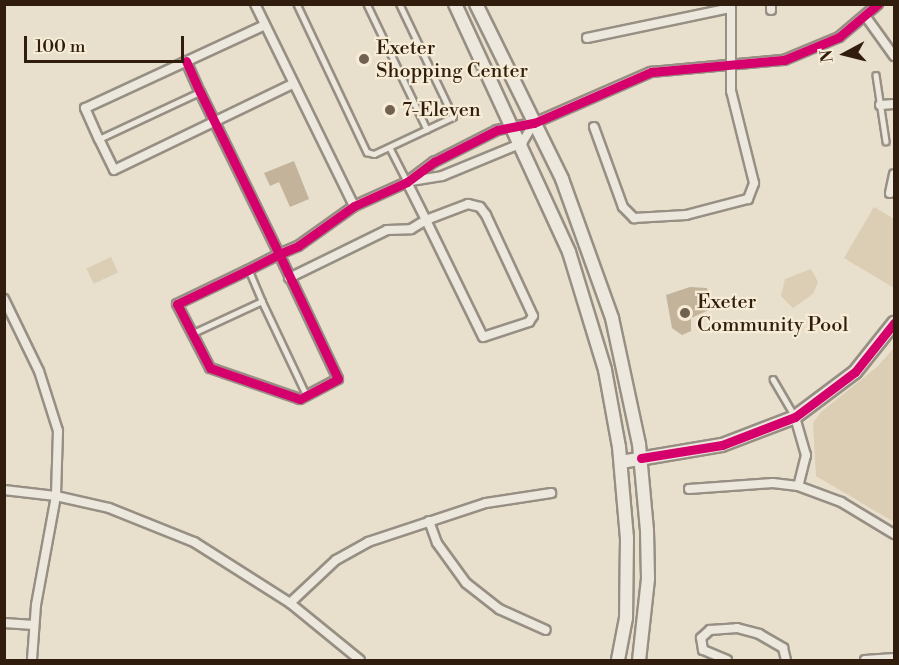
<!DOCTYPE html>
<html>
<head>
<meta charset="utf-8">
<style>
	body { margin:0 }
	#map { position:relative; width:899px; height:665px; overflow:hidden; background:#e8dfcc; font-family:"Libre Bodoni",serif }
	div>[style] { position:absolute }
	.green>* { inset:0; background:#dcceb5; transform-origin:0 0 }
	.water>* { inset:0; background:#c2b39a }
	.roads { filter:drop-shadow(2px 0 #978f83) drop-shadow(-2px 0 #978f83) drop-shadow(0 2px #978f83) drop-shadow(0 -2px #978f83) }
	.lane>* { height:4.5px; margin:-2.25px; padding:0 2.25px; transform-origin:2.25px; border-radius:2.25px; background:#ece8de }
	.street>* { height:8px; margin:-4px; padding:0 4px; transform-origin:4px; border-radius:4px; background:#ece8de }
	.secondary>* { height:12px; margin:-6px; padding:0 6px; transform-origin:6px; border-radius:6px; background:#ece8de }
	.cycleway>* { height:9px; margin:-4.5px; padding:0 4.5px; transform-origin:4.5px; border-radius:4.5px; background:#d6006c }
	.dots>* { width:16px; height:16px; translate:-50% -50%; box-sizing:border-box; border:3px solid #f7edd7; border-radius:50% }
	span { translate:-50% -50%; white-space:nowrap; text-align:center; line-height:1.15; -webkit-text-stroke:4.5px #f7edd7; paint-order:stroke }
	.poi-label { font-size:20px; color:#311d0d }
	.left { translate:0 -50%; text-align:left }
	.frame { position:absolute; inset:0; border:6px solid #311d0d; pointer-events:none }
	.north { position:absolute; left:815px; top:24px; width:60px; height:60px; -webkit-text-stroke:4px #f7edd7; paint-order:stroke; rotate:263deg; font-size:16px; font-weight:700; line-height:24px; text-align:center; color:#311d0d }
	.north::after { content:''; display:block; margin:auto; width:21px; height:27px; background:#311d0d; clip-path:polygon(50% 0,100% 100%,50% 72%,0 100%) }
	.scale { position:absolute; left:24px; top:36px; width:160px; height:27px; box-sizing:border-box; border:3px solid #311d0d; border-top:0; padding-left:8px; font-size:18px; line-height:21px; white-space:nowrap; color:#311d0d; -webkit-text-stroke:4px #f7edd7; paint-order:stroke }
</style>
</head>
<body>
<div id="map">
	<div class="green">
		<i style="clip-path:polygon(874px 207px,894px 219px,894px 288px,844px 258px)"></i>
		<i style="left:111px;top:257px;width:17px;height:27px;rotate:65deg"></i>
		<i style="clip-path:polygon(811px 269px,818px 282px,813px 294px,793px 308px,781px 296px,785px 279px)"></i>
		<i style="clip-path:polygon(894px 348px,894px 522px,816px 476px,813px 423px,821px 412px,877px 367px)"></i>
	</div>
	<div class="water">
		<i style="clip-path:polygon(294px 161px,309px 199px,290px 207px,279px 182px,270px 186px,264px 173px)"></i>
		<i style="clip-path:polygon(690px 287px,707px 288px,711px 309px,691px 318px,691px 331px,682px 335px,672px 328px,666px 295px)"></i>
	</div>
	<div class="roads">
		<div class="lane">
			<i style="left:297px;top:4px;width:164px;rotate:64.7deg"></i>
			<i style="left:367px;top:152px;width:7px;rotate:16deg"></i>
			<i style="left:374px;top:154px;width:87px;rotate:-25.1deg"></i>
			<i style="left:453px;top:117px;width:125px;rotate:-115.5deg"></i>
			<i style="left:367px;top:4px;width:139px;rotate:64.4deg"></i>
			<i style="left:876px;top:75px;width:67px;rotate:81.4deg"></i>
			<i style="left:99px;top:139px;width:111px;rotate:-25deg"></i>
			<i style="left:390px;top:148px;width:38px;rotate:63deg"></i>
			<i style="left:249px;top:270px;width:34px;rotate:67deg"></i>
			<i style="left:191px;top:334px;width:78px;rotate:-24.9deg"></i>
			<i style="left:262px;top:301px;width:105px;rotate:64.7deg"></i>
			<i style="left:773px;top:379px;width:42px;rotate:59.7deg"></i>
		</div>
		<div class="street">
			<i style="left:255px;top:4px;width:225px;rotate:63.9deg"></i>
			<i style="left:771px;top:4px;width:6px;rotate:90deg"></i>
			<i style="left:866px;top:17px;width:48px;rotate:54.3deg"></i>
			<i style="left:265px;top:25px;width:198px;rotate:155.2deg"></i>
			<i style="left:85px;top:108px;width:34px;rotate:66deg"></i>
			<i style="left:99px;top:139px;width:34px;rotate:64deg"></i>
			<i style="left:114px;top:170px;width:199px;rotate:-25.7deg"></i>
			<i style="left:587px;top:38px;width:147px;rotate:-11.8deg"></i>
			<i style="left:186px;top:61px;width:34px;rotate:66deg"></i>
			<i style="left:200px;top:92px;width:180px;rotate:64deg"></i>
			<i style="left:279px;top:254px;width:138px;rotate:64.7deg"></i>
			<i style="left:338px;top:379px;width:43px;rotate:152.2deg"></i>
			<i style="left:300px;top:399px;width:95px;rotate:-161deg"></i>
			<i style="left:210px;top:368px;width:72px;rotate:-117.3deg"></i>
			<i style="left:177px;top:304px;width:79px;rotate:-25.6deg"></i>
			<i style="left:248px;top:270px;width:35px;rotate:-27deg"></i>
			<i style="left:279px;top:254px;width:21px;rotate:-23deg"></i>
			<i style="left:298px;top:246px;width:69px;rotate:-35.5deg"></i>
			<i style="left:354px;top:206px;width:58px;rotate:-24.4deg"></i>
			<i style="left:407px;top:182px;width:34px;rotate:-37deg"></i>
			<i style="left:434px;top:162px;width:71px;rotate:-26.9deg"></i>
			<i style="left:497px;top:130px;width:38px;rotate:-11deg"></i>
			<i style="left:534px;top:123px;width:128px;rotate:-23.6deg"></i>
			<i style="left:651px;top:72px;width:134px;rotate:-5.2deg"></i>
			<i style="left:784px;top:60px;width:60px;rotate:-22.7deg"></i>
			<i style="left:839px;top:37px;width:51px;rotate:-40.2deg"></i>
			<i style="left:880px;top:105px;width:14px;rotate:-4deg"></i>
			<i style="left:594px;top:127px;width:85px;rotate:70.1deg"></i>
			<i style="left:623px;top:207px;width:16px;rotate:45deg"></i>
			<i style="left:634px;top:218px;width:52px;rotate:-3.3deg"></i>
			<i style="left:686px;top:215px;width:64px;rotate:-14.5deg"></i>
			<i style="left:748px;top:199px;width:17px;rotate:-69deg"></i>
			<i style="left:754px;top:183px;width:95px;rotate:-104deg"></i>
			<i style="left:731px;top:91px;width:87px;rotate:-90deg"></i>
			<i style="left:411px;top:181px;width:31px;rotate:-9deg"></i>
			<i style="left:442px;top:176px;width:87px;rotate:-22.4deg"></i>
			<i style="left:522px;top:143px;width:23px;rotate:-59deg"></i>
			<i style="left:890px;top:193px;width:19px;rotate:-78deg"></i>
			<i style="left:468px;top:204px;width:12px;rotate:14deg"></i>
			<i style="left:480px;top:207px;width:10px;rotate:53deg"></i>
			<i style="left:486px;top:215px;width:111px;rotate:65deg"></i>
			<i style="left:533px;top:316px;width:7px;rotate:124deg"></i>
			<i style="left:529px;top:322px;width:48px;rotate:161.9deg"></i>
			<i style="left:483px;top:337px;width:130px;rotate:-116deg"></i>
			<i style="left:426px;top:220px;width:45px;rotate:-20.9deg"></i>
			<i style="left:289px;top:278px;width:109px;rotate:-26.1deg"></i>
			<i style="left:387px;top:230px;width:24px;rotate:-2deg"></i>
			<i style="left:411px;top:229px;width:17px;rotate:-31deg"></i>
			<i style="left:426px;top:220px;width:42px;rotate:-116.6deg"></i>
			<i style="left:4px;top:299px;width:80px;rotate:64.1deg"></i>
			<i style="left:39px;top:371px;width:63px;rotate:72.4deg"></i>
			<i style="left:58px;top:431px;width:65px;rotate:91.8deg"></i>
			<i style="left:56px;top:496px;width:111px;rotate:100.4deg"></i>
			<i style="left:36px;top:605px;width:55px;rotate:94.2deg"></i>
			<i style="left:795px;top:417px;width:40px;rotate:74deg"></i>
			<i style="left:806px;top:455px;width:32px;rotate:104deg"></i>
			<i style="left:689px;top:489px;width:84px;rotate:-4.1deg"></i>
			<i style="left:773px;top:483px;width:25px;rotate:7deg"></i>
			<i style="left:798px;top:486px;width:46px;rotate:20.4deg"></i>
			<i style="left:841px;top:502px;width:62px;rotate:31.1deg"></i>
			<i style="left:4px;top:490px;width:52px;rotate:6.6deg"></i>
			<i style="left:56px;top:496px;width:54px;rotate:12.8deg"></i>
			<i style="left:109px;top:508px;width:92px;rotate:21.8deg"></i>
			<i style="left:194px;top:542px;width:114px;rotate:32.4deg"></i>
			<i style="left:290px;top:603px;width:90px;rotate:39.2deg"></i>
			<i style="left:429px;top:521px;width:23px;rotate:70deg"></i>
			<i style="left:437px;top:543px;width:49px;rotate:54.1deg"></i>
			<i style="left:466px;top:583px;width:42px;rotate:38.2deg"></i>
			<i style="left:499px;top:609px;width:51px;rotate:24.1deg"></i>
			<i style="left:290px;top:603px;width:63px;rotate:-43.1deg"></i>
			<i style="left:336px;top:560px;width:37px;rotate:-29deg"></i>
			<i style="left:368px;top:542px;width:124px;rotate:-18.3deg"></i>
			<i style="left:486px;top:503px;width:66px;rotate:-8.7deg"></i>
			<i style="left:4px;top:623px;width:30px;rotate:4deg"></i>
			<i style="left:727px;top:660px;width:26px;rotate:-157deg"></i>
			<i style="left:703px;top:650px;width:12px;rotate:-99deg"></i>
			<i style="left:701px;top:638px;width:12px;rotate:-42deg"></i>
			<i style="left:710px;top:630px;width:27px;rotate:-4deg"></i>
			<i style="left:737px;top:628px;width:23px;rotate:15deg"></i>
			<i style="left:759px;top:634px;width:28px;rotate:30deg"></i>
			<i style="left:783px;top:648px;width:12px;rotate:76deg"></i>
			<i style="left:865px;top:660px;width:29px;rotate:-4deg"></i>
		</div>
		<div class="secondary">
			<i style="left:455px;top:4px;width:273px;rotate:65.3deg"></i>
			<i style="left:569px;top:252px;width:123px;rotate:73deg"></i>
			<i style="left:605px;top:370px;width:78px;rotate:79.7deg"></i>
			<i style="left:619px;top:447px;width:91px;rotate:85deg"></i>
			<i style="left:627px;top:538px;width:80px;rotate:90.7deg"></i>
			<i style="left:626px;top:618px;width:43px;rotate:100.8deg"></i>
			<i style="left:476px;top:4px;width:195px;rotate:63.8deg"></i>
			<i style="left:562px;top:179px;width:148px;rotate:70.2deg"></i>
			<i style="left:612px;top:318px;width:129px;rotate:77.9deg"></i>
			<i style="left:639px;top:444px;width:87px;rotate:84.7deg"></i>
			<i style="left:647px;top:531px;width:48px;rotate:88.8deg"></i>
			<i style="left:648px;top:579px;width:81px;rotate:96.3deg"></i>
			<i style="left:621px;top:462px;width:102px;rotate:-9.6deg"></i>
			<i style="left:722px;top:445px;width:78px;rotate:-21deg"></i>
			<i style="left:795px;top:417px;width:75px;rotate:-36.9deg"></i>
			<i style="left:855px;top:372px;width:63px;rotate:-51.5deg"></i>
		</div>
	</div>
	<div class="cycleway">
		<i style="left:186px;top:61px;width:34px;rotate:66deg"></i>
		<i style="left:200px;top:92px;width:180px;rotate:64deg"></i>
		<i style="left:279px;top:254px;width:138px;rotate:64.7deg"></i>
		<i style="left:338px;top:379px;width:43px;rotate:152.2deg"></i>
		<i style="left:300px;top:399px;width:95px;rotate:-161deg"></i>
		<i style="left:210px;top:368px;width:72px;rotate:-117.3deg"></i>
		<i style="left:177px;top:304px;width:79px;rotate:-25.6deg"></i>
		<i style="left:248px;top:270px;width:35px;rotate:-27deg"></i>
		<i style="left:279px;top:254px;width:21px;rotate:-23deg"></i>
		<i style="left:298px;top:246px;width:69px;rotate:-35.5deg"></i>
		<i style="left:354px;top:206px;width:58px;rotate:-24.4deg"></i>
		<i style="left:407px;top:182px;width:34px;rotate:-37deg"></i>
		<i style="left:434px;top:162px;width:71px;rotate:-26.9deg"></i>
		<i style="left:497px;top:130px;width:38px;rotate:-11deg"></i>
		<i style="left:534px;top:123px;width:128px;rotate:-23.6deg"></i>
		<i style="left:651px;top:72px;width:134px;rotate:-5.2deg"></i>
		<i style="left:784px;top:60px;width:60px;rotate:-22.7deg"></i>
		<i style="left:839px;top:37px;width:51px;rotate:-40.2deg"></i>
		<i style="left:641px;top:458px;width:82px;rotate:-9.1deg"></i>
		<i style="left:722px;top:445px;width:78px;rotate:-21deg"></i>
		<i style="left:795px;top:417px;width:75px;rotate:-36.9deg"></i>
		<i style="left:855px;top:372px;width:63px;rotate:-51.5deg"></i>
	</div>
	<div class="dots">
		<i style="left:364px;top:59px;background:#716150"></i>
		<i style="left:390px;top:110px;background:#716150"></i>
		<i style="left:685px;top:313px;background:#716150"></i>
	</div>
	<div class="poi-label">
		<span class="left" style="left:376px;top:60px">Exeter<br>Shopping Center</span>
		<span class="left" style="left:402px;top:110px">7-Eleven</span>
		<span class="left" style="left:697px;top:314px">Exeter<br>Community Pool</span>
	</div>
	<div class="frame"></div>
	<div class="north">N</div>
	<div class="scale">100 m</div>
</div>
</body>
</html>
